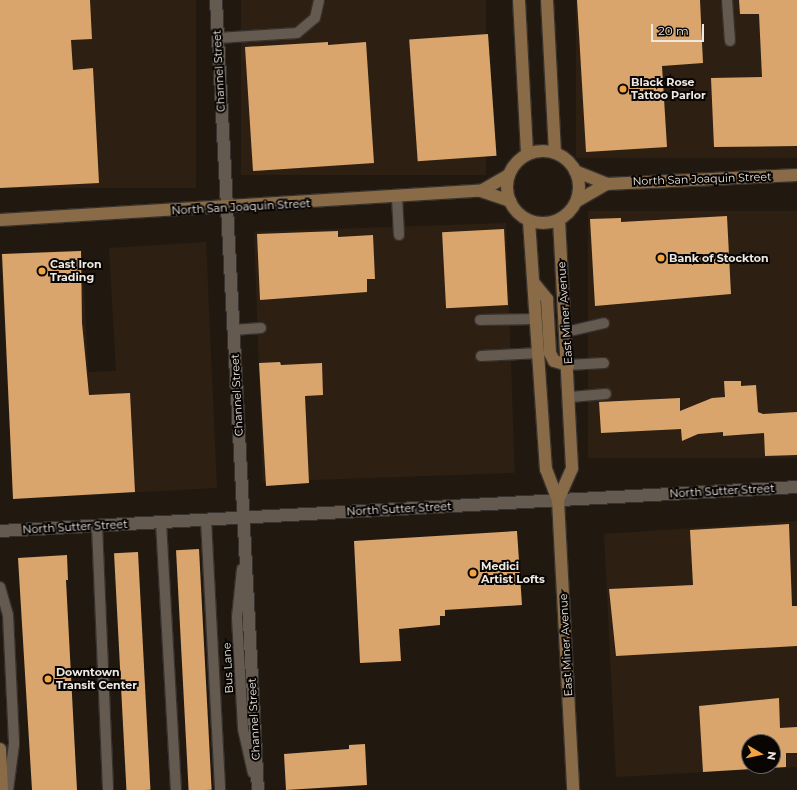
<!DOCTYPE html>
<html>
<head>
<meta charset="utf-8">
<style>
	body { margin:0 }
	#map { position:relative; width:797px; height:790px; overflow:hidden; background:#211910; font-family:Montserrat,sans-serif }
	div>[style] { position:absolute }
	.built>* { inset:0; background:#2d2012; transform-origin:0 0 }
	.building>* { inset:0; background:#d9a56c; transform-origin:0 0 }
	.roads { filter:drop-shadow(1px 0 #38322e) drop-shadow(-1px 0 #38322e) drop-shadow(0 1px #38322e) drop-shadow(0 -1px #38322e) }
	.lane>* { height:10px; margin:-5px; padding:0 5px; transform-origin:5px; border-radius:5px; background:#645a50 }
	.street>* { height:12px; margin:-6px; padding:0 6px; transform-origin:6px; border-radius:6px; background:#645a50 }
	.secondary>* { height:12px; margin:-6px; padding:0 6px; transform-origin:6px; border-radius:6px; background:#896b47 }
	.secondary>.ring { margin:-6px; padding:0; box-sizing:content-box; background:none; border:12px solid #896b47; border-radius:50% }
	.dots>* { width:11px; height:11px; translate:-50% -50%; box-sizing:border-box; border:2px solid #080503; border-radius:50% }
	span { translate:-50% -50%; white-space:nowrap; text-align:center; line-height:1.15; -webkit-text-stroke:4px #080503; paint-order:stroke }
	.street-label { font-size:11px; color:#eee8e2 }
	.poi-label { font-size:11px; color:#eee8e2; font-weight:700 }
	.left { translate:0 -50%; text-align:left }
	.north { position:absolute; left:741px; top:734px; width:40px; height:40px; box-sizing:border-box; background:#080503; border:1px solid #64605c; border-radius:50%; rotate:99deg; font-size:11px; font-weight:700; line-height:16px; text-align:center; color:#eee8e2 }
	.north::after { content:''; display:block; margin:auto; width:14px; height:18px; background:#f3a442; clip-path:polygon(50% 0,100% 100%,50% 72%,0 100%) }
	.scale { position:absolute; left:651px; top:24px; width:53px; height:18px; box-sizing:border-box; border:2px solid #eee8e2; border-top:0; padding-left:5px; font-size:12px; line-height:14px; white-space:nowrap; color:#eee8e2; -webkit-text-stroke:3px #080503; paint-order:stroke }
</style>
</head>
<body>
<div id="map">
	<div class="built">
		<i style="left:0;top:0;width:196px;height:188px"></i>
		<i style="left:241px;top:0;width:245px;height:175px"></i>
		<i style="left:576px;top:0;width:221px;height:158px"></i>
		<i style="left:797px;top:211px;width:247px;height:209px;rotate:90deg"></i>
		<i style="left:506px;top:223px;width:250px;height:252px;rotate:88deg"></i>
		<i style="clip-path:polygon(206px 242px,217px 488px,13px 499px,1px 254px,82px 250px,88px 372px,116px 371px,109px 248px)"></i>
		<i style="clip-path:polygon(evenodd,797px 521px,797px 767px,616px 777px,604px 534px,797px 521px,749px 742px,773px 742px,773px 766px,749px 766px,749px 742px)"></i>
	</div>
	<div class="building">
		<i style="clip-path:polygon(0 0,90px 0,92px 39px,71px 40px,73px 70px,93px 68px,99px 183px,0 188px)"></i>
		<i style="clip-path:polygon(577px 0,700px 0,703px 63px,662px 66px,667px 147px,586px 152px)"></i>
		<i style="clip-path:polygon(739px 0,797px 0,797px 146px,714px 147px,711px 78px,762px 77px,759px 14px,740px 14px)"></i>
		<i style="left:488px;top:34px;width:122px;height:79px;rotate:86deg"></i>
		<i style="clip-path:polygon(328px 42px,328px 45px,366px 42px,374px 163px,253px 171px,245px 47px)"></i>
		<i style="clip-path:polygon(727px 216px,731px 294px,595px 306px,590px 219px,621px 218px,621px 222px)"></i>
		<i style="left:504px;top:229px;width:76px;height:62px;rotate:87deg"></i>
		<i style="clip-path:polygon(338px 231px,338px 237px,373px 235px,375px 279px,367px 279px,367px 292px,260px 300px,257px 234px)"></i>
		<i style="clip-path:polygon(81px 251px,82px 323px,89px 395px,130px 393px,135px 492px,13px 499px,2px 254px)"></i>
		<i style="clip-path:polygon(280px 362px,281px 365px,322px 363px,323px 395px,305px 396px,309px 483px,266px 486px,259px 363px)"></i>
		<i style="clip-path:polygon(724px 381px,741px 381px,741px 386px,756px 385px,758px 412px,763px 414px,797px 412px,797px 455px,765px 456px,764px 433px,723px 436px,723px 432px,698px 434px,682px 441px,681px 429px,601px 433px,599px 402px,680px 398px,680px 411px,712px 398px,725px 397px)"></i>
		<i style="clip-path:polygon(789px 524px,792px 606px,797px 606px,797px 646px,616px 656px,609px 589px,693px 585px,690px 530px)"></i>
		<i style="clip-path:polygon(517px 531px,522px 605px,445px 610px,445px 616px,440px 616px,440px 625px,399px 629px,401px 661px,360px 663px,354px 541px)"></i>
		<i style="left:199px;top:549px;width:241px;height:23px;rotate:87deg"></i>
		<i style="left:138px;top:552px;width:238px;height:24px;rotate:87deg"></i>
		<i style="clip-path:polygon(67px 555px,68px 580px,66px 580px,77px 790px,32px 790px,18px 558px)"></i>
		<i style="clip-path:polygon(evenodd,779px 698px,780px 728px,797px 727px,797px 753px,786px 753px,786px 767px,703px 772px,699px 706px,779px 698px,749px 742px,773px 742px,773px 766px,749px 766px,749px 742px)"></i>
		<i style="clip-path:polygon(365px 744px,367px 785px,286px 790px,284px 754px,349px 749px,349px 745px)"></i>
	</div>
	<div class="roads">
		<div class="lane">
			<i style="left:727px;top:0;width:41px;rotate:85.8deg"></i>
			<i style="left:218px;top:38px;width:79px;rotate:-3.6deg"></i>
			<i style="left:297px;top:33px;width:23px;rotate:-40deg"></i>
			<i style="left:315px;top:18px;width:18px;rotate:-77deg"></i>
			<i style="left:397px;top:197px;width:38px;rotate:87deg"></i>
			<i style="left:480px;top:320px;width:56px;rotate:-1deg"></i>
			<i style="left:233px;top:330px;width:28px;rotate:-4deg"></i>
			<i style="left:566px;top:332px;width:39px;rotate:-13deg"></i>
			<i style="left:481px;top:356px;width:58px;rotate:-3deg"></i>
			<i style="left:568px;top:365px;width:36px;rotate:-3deg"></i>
			<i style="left:570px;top:397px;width:36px;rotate:-5deg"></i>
			<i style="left:206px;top:520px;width:270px;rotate:87deg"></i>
			<i style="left:161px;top:522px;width:268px;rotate:86.8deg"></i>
			<i style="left:97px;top:526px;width:264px;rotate:87.6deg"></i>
			<i style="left:242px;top:569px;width:48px;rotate:95.9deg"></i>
			<i style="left:237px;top:617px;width:112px;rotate:86.9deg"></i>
			<i style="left:243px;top:729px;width:45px;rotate:77.2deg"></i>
			<i style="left:0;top:587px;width:29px;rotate:74deg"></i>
			<i style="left:8px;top:615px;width:129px;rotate:87.3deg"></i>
			<i style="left:14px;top:744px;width:46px;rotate:97.4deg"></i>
		</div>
		<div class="street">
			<i style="left:216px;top:0;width:791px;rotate:86.96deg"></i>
			<i style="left:0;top:531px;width:798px;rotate:-3.16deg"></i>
		</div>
		<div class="secondary">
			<i style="left:519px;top:0;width:154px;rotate:87deg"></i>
			<i style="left:547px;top:0;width:153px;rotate:87deg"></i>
			<i class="ring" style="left:507px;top:151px;width:60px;height:60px"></i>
			<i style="left:575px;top:171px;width:35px;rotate:22deg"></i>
			<i style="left:481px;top:191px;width:32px;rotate:-30deg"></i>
			<i style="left:577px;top:201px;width:34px;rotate:-30deg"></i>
			<i style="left:607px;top:184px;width:190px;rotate:-2.7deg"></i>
			<i style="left:0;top:220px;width:482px;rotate:-3.5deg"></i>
			<i style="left:481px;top:191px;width:31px;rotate:19deg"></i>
			<i style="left:529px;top:221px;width:249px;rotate:86.1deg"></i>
			<i style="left:546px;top:469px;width:33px;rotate:69deg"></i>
			<i style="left:558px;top:500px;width:290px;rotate:87deg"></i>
			<i style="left:534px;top:283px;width:21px;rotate:51deg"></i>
			<i style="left:547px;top:299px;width:54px;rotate:86.8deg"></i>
			<i style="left:550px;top:353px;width:9px;rotate:63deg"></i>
			<i style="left:554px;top:361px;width:15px;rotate:16deg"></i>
			<i style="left:558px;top:500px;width:35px;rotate:-66deg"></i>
			<i style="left:572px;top:468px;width:248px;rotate:-93deg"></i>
			<i style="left:0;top:749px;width:41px;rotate:87.2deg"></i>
		</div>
	</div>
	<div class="dots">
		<i style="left:623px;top:89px;background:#f3a442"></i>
		<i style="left:661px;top:258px;background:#f3a442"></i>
		<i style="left:42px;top:271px;background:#f3a442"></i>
		<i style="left:473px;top:573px;background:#f3a442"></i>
		<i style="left:48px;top:679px;background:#f3a442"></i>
	</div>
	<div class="street-label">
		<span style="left:219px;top:71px;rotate:-93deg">Channel Street</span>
		<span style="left:702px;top:179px;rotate:-2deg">North San Joaquin Street</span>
		<span style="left:241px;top:207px;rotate:-3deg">North San Joaquin Street</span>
		<span style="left:565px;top:313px;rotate:-94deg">East Miner Avenue</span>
		<span style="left:237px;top:395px;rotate:-93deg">Channel Street</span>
		<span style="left:722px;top:491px;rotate:-3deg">North Sutter Street</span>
		<span style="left:399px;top:509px;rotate:-3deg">North Sutter Street</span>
		<span style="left:75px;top:527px;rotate:-3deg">North Sutter Street</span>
		<span style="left:566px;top:645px;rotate:-93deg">East Miner Avenue</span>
		<span style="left:228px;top:668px;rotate:-93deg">Bus Lane</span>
		<span style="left:254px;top:719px;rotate:-93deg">Channel Street</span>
	</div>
	<div class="poi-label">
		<span class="left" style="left:631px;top:89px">Black Rose<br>Tattoo Parlor</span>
		<span class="left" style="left:669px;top:258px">Bank of Stockton</span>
		<span class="left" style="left:50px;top:271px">Cast Iron<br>Trading</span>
		<span class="left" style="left:481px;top:573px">Medici<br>Artist Lofts</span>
		<span class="left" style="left:56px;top:679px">Downtown<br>Transit Center</span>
	</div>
	<div class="north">N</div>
	<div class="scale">20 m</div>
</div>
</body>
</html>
